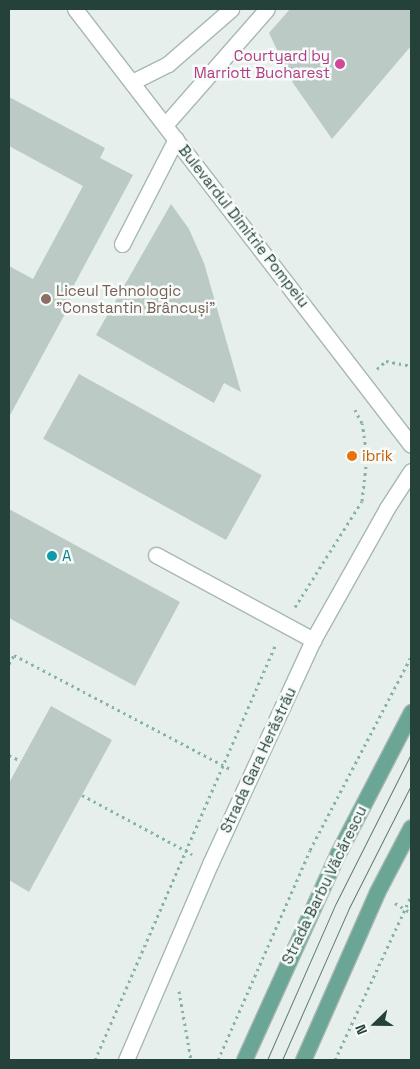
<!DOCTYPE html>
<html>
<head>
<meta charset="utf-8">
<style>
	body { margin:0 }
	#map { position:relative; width:420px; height:1069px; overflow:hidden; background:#e6efeb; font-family:"Space Grotesk",sans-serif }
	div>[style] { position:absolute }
	.building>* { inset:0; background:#bbcac4; transform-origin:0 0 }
	.path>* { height:3px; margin-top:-1.5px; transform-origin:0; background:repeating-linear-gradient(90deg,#86b3a5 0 2.5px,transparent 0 6.5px) }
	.roads { filter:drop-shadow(1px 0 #a8b8b2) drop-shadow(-1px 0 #a8b8b2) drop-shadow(0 1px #a8b8b2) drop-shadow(0 -1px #a8b8b2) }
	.minor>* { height:15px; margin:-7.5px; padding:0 7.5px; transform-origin:7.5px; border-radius:7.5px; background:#fff }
	.major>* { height:15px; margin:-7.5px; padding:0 7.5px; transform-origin:7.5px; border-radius:7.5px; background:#6aa596 }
	.tram>* { height:1px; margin:-0.5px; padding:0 0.5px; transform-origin:0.5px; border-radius:0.5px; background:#5f7d75 }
	.dots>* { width:14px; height:14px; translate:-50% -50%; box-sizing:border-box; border:2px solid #f7fbf9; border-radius:50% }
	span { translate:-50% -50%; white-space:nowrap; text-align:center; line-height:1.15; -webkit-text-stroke:5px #f7fbf9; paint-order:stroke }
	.hotel-label { font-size:15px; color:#b23c85 }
	.right { translate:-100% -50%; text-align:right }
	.street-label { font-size:15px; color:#24423a }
	.education-label { font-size:15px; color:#785e54 }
	.left { translate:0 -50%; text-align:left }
	.food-label { font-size:15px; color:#c56008 }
	.culture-label { font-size:15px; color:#0d838f }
	.frame { position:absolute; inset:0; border:10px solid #24423a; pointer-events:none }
	.north { position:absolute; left:350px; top:999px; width:50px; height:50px; -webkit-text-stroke:4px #f7fbf9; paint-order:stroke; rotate:248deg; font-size:14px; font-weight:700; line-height:20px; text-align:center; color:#24423a }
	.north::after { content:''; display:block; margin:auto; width:18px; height:22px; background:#24423a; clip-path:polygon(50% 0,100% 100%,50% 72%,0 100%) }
</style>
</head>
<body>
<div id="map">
	<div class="building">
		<i style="clip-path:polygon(290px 9px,411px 9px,411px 46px,332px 139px,293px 83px,269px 33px)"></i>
		<i style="clip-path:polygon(9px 97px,105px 148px,100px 158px,133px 175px,67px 298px,72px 301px,9px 417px,9px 266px,33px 279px,83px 186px,9px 146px)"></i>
		<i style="clip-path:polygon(171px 204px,189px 229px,204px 263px,241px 392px,224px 383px,214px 403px,96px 335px)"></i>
		<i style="left:79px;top:374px;width:209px;height:74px;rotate:29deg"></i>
		<i style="clip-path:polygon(9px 509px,180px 602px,135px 686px,9px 618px)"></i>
		<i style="clip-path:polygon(51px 706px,112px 740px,29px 892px,9px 880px,9px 783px)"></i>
	</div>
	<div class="path">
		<i style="left:377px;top:369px;width:12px;rotate:-42deg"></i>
		<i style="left:386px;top:361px;width:25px;rotate:11deg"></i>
		<i style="left:295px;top:607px;width:125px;rotate:-57.7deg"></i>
		<i style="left:362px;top:501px;width:44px;rotate:-83.5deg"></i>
		<i style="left:367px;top:457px;width:34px;rotate:-98deg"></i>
		<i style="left:362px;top:423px;width:15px;rotate:-118deg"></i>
		<i style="left:9px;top:664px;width:10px;rotate:-61deg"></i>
		<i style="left:14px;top:655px;width:246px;rotate:27.8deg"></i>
		<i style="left:9px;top:755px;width:13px;rotate:27deg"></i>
		<i style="left:82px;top:795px;width:125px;rotate:28.2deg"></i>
		<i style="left:395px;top:903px;width:19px;rotate:32deg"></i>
		<i style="left:179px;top:991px;width:70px;rotate:80.1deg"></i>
		<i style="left:95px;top:1060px;width:454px;rotate:-66.5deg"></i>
		<i style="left:218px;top:1060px;width:229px;rotate:-66.3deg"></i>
		<i style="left:310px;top:850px;width:218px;rotate:-62.4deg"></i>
		<i style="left:335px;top:1060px;width:181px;rotate:-65.1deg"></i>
	</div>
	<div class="roads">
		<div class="minor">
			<i style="left:75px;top:9px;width:550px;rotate:52.38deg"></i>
			<i style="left:132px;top:82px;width:40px;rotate:-26.6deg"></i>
			<i style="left:168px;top:64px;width:84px;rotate:-41.1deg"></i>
			<i style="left:165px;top:125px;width:154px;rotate:-48.7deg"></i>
			<i style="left:122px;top:244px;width:118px;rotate:-62.8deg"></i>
			<i style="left:156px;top:555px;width:179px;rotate:28.4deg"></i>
			<i style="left:126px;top:1060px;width:213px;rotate:-66.8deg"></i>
			<i style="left:210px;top:864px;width:247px;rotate:-65.3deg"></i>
			<i style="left:313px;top:640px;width:151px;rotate:-60.7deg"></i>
			<i style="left:387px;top:508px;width:44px;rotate:-57deg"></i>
		</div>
		<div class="major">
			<i style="left:244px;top:1060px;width:227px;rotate:-65.6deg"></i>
			<i style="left:338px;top:853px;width:159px;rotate:-62.6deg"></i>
			<i style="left:303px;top:1060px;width:184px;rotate:-66.2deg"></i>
			<i style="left:377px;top:892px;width:73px;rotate:-62.4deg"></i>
		</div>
	</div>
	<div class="tram">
		<i style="left:267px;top:1060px;width:171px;rotate:-66.3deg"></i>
		<i style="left:336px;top:903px;width:167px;rotate:-63.3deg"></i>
		<i style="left:282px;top:1060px;width:166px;rotate:-66.2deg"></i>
		<i style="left:349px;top:908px;width:138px;rotate:-63.2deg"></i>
	</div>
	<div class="dots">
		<i style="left:340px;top:64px;background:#d1479c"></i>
		<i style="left:46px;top:299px;background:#8d6e63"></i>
		<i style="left:352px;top:456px;background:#e8710a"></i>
		<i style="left:52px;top:556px;background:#0f9aa8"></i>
	</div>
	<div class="hotel-label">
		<span class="right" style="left:330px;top:64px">Courtyard by<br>Marriott Bucharest</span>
	</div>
	<div class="street-label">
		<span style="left:244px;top:226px;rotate:52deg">Bulevardul Dimitrie Pompeiu</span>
		<span style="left:258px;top:760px;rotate:-65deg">Strada Gara Herăstrău</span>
		<span style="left:324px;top:885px;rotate:-64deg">Strada Barbu Văcărescu</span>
	</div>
	<div class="education-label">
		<span class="left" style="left:56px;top:299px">Liceul Tehnologic<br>"Constantin Brâncuși"</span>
	</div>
	<div class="food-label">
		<span class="left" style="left:362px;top:456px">ibrik</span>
	</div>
	<div class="culture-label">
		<span class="left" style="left:62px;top:556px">A</span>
	</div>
	<div class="frame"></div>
	<div class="north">N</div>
</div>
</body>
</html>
